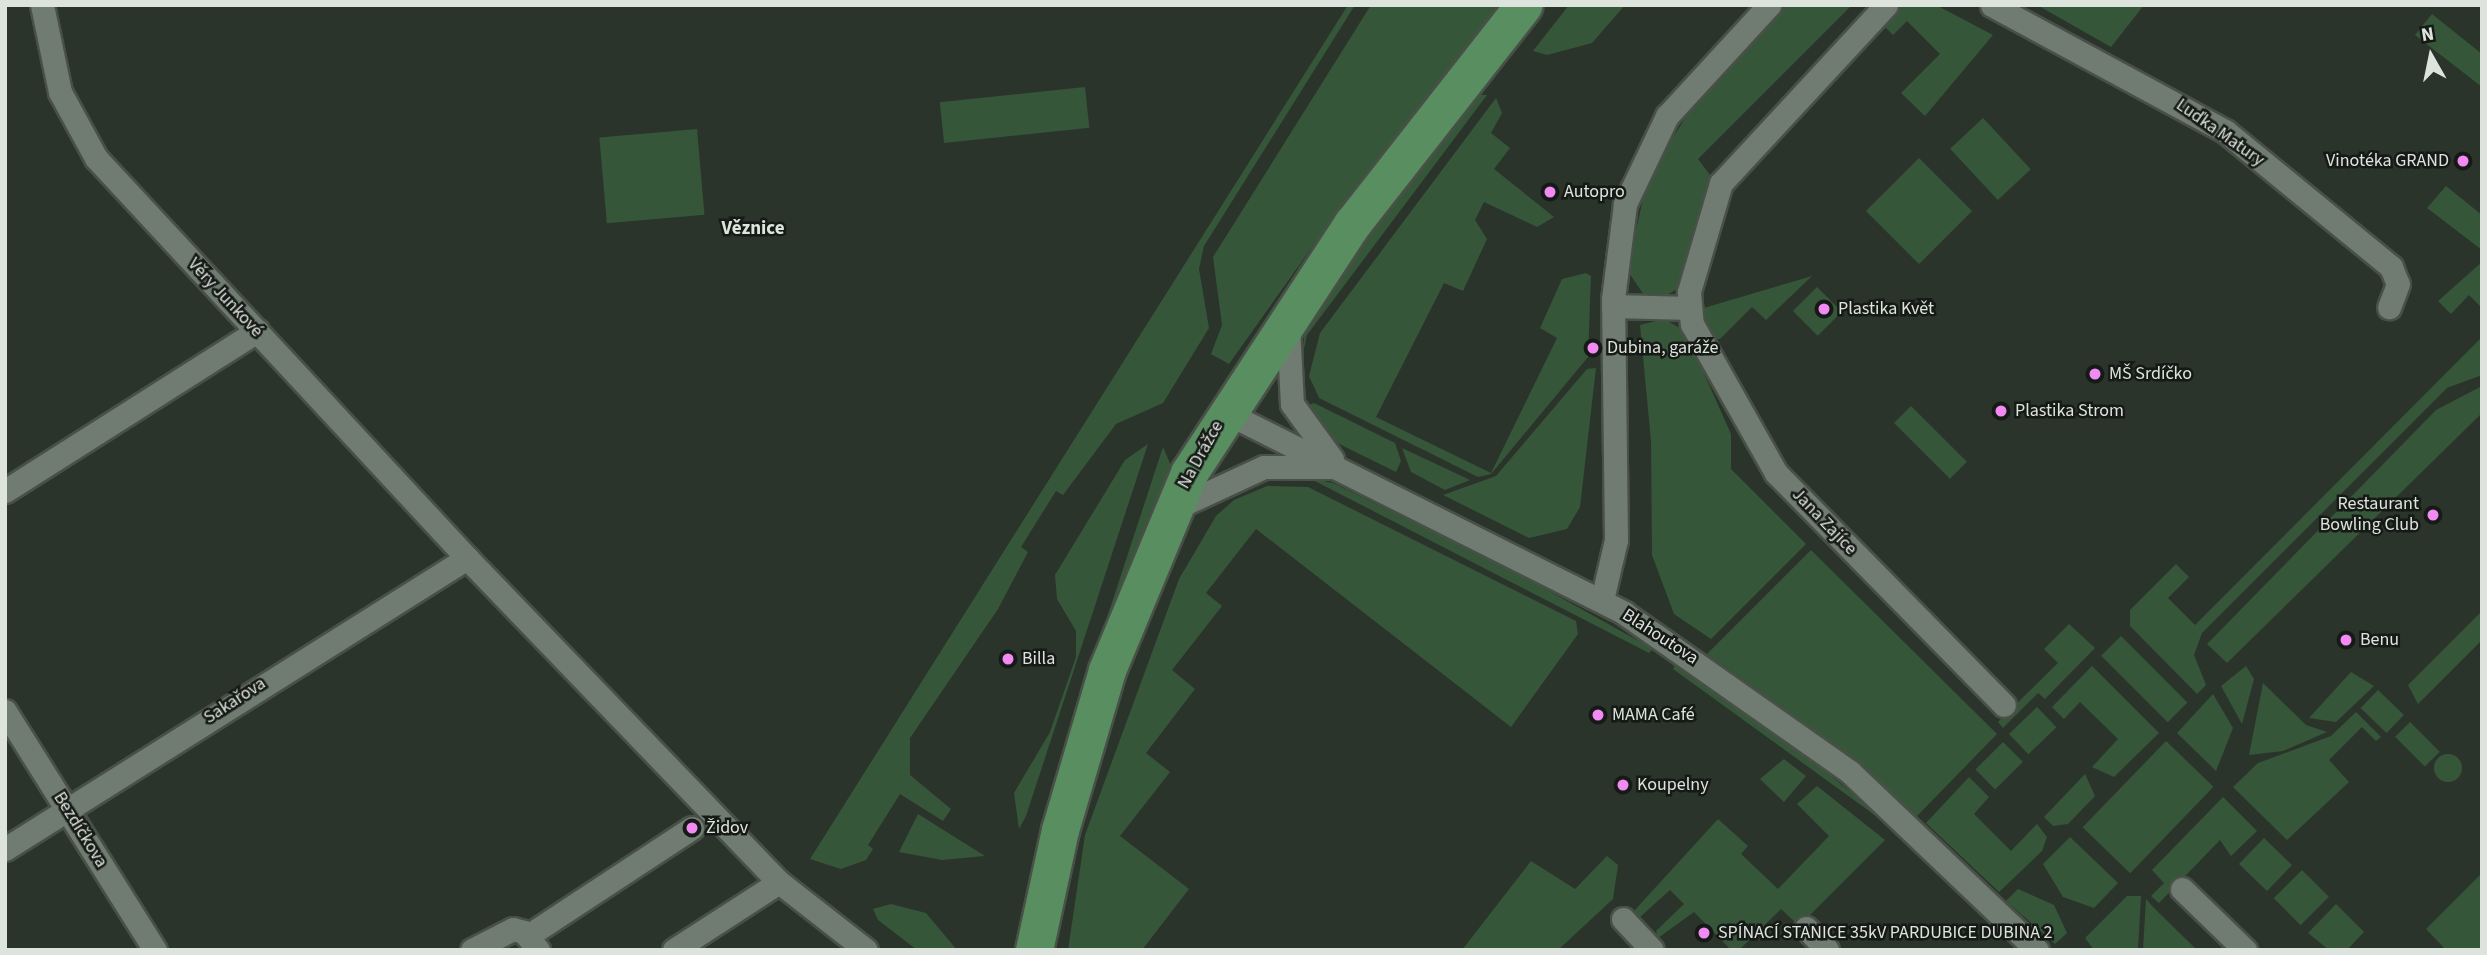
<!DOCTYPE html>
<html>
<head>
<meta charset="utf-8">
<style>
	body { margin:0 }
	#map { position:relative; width:2487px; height:955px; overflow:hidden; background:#2b342b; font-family:"Source Sans 3",sans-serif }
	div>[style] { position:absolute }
	.green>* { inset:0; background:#365639; transform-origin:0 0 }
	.round { border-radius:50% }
	.roads { filter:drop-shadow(2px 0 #485048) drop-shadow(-2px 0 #485048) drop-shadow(0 2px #485048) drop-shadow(0 -2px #485048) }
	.street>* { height:23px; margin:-11.5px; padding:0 11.5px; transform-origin:11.5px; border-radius:11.5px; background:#707b71 }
	.primary>* { height:37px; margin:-18.5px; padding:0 18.5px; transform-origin:18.5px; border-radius:18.5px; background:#598e60 }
	.dots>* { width:19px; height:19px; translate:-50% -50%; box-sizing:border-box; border:4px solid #161a16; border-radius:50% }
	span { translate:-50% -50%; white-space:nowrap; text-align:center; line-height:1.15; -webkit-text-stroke:5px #161a16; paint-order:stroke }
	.street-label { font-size:18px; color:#dde3dd }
	.poi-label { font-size:18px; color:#dde3dd }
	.right { translate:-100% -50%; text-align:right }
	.left { translate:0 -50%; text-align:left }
	.neighbourhood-label { font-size:19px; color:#dde3dd; font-weight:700 }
	.frame { position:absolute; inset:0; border:7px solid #dde3dd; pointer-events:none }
	.north { position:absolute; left:2396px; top:21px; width:70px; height:70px; -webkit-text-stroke:5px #161a16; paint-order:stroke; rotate:351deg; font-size:19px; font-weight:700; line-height:28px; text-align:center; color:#dde3dd }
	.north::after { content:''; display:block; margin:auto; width:24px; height:32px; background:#dde3dd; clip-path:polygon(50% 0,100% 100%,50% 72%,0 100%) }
</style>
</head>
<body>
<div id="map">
	<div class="green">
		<i style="clip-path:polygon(1348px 5px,1355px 5px,1204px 246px,1199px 269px,1209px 328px,1163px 403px,1116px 424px,1063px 495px,1056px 491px,1021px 547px,1028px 552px,998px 609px,910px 738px,910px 775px,951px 809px,943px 821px,900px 794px,868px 845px,873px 849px,866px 860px,841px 869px,810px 859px)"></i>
		<i style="clip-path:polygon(1371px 5px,1503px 5px,1352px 191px,1229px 364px,1211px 354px,1222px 325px,1213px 257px)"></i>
		<i style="clip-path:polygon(1569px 5px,1625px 5px,1592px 43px,1547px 55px,1533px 51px)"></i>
		<i style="clip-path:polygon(1785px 5px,1852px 5px,1698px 159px,1710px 175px,1681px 287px,1665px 296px,1644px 295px,1627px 270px,1648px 177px,1706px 85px)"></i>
		<i style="clip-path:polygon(1902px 5px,1936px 5px,1993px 35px,1925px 116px,1901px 93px,1940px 54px,1907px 21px,1893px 35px,1882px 24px)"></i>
		<i style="clip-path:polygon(2037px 5px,2144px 5px,2111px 47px)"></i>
		<i style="clip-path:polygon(2432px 14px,2482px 54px,2482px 87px,2415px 35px)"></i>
		<i style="left:1085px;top:87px;width:41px;height:146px;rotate:84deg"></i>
		<i style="clip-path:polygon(1476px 95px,1487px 95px,1307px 335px,1300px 367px,1306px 324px,1334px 280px)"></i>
		<i style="clip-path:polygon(1496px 98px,1502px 113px,1491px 133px,1510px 148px,1494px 169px,1554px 217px,1537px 227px,1484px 202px,1475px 220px,1487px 239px,1463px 291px,1444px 283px,1376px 417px,1491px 473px,1557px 338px,1540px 328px,1562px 279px,1586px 273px,1591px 276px,1588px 357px,1491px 474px,1478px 477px,1319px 398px,1309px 376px,1320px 333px)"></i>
		<i style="left:1983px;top:118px;width:70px;height:45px;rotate:47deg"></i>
		<i style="left:697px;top:129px;width:86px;height:98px;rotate:85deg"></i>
		<i style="left:1919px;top:158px;width:75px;height:75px;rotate:45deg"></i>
		<i style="clip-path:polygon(2446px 186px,2482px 215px,2482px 250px,2427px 208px)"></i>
		<i style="clip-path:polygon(2482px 262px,2482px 308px,2469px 295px,2451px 314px,2438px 301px)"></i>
		<i style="clip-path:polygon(1812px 276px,1766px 320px,1752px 307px,1720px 339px,1713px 339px,1697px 310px)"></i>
		<i style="left:1817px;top:287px;width:35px;height:34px;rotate:45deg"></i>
		<i style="clip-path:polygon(1664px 319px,1685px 331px,1731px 434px,1731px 469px,1806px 544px,1711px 639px,1674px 614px,1652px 555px,1651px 441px,1640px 325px)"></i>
		<i style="clip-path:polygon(2482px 337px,2482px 375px,2447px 388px,2202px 633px,2194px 655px,2206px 685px,2197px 694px,2130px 626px,2130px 610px,2176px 564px,2189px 577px,2168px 598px,2195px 625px)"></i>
		<i style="clip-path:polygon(1596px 368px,1580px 507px,1567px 529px,1529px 538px,1443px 495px,1496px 476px,1587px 369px)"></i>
		<i style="clip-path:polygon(2482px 386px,2482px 413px,2227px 663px,2207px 644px,2436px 410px)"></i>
		<i style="clip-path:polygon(1314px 403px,1395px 443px,1401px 461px,1396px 472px,1327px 438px,1301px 408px)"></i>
		<i style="left:1911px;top:406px;width:79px;height:24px;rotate:45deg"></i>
		<i style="clip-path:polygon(1148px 444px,1026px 816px,1019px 829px,1014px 793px,1050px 732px,1076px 657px,1076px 631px,1057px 599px,1055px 575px,1125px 460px)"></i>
		<i style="clip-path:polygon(1163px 447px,1172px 468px,1108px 616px,1035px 837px)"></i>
		<i style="clip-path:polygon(1402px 448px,1470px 480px,1445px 490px,1411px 472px)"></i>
		<i style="clip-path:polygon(1309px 478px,1333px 483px,1517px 573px,1653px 649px,1649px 653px)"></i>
		<i style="clip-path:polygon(1267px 486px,1308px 487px,1576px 621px,1578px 634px,1511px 727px,1256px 529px,1206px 593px,1222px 606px,1172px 670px,1195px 689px,1146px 753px,1170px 772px,1120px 836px,1189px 889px,1142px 950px,1068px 950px,1085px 835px,1179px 579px,1216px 516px,1234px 500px)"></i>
		<i style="clip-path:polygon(1811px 550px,1997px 734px,1917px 816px,1810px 727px,1707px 654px)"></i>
		<i style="clip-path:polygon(2482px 611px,2482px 640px,2418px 704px,2408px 685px)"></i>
		<i style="clip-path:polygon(2069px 624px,2095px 648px,2045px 699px,2038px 693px,2003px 728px,1998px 722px,2058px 663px,2044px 649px)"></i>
		<i style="left:2121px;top:636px;width:94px;height:28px;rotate:45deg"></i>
		<i style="clip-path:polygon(1676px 664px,1791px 742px,1894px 829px,1673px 669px)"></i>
		<i style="clip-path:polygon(2092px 666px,2159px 733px,2114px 777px,2092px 767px,2118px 739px,2080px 702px,2064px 719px,2052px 707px)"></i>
		<i style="clip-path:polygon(2246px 666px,2254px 679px,2242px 724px,2221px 686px)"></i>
		<i style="clip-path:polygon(2351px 672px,2374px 686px,2336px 722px,2309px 718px)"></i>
		<i style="clip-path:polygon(2263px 683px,2306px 725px,2327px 732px,2283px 751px,2249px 755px)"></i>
		<i style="left:2378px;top:690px;width:36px;height:25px;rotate:44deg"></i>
		<i style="clip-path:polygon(2213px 694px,2233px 728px,2216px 771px,2177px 733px)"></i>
		<i style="left:2037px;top:707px;width:28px;height:39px;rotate:46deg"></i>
		<i style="clip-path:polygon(2356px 712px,2381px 737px,2376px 741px,2362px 727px,2329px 760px,2349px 782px,2287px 840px,2233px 787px,2258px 763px,2331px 736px)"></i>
		<i style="left:2410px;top:722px;width:42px;height:21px;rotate:45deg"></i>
		<i style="left:2166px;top:741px;width:66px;height:120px;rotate:44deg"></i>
		<i style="left:2003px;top:742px;width:28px;height:39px;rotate:45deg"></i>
		<i class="round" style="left:2434px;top:754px;width:28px;height:28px"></i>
		<i style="clip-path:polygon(1784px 759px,1806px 776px,1784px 802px,1760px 779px)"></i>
		<i style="clip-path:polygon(2085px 774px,2095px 796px,2068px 824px,2053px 826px,2044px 817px)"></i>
		<i style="clip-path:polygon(1969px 777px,1989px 797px,1974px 814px,2011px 851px,2037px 824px,2047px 837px,2042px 851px,1999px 892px,1926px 823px)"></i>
		<i style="clip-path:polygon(1817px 786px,1885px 840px,1799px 926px,1781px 909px,1739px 950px,1731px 950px,1694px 912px,1658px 938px,1656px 931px,1684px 904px,1670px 890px,1640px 917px,1634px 911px,1718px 819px,1748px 846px,1741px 854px,1778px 889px,1829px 836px,1797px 804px)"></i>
		<i style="clip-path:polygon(2223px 797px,2257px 831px,2231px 856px,2220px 840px,2159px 903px,2151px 896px,2164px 883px,2152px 870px)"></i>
		<i style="clip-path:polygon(918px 814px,985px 856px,942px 860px,899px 852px)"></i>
		<i style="clip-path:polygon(2070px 837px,2118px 883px,2094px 908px,2063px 897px,2043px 864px)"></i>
		<i style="left:2264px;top:838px;width:39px;height:36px;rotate:44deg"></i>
		<i style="clip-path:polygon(1607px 856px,1618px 865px,1613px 899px,1558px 950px,1462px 950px,1531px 861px,1575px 889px)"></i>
		<i style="left:2302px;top:870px;width:38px;height:40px;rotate:45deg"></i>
		<i style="clip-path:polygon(2482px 873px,2482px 950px,2446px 950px,2426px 929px)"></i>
		<i style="clip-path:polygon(2018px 889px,2054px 905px,2067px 933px,2055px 944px,2006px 901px)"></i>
		<i style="clip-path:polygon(2127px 896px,2141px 896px,2138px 950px,2094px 950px,2085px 938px)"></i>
		<i style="clip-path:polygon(2146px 899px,2154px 908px,2197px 950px,2143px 950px)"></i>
		<i style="clip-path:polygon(891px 904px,926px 913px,957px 950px,917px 950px,878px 920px,873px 909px)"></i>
		<i style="clip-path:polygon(2336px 904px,2364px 932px,2347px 950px,2329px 950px,2308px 933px)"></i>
	</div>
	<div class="roads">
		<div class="street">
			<i style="left:42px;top:5px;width:89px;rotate:78.3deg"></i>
			<i style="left:60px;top:92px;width:75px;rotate:61.4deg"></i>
			<i style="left:96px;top:158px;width:546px;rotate:47.15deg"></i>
			<i style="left:1886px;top:5px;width:243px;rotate:132.8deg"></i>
			<i style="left:1721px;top:183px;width:114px;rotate:106.4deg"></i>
			<i style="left:1689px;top:292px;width:32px;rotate:85deg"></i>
			<i style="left:1692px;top:324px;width:171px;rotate:60.6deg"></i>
			<i style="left:1776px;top:473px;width:325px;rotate:45.5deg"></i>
			<i style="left:1992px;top:5px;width:265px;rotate:28.4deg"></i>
			<i style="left:2225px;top:131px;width:215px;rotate:39.3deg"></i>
			<i style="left:2391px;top:267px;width:18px;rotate:68deg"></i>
			<i style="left:2398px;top:284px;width:25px;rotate:111deg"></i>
			<i style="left:1613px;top:306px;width:77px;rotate:1.5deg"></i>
			<i style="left:1288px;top:326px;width:78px;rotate:87.1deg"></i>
			<i style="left:1292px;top:404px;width:68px;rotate:54deg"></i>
			<i style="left:1225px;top:412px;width:447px;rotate:26.7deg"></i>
			<i style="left:1624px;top:613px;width:276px;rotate:35.1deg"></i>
			<i style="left:1850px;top:772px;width:258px;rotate:43.6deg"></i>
			<i style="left:5px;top:491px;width:299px;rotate:-32.4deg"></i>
			<i style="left:1173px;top:509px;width:100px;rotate:-24.8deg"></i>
			<i style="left:1264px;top:467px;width:65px"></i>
			<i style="left:467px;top:558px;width:450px;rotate:46.1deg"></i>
			<i style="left:779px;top:882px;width:110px;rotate:38deg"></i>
			<i style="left:1602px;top:600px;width:62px;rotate:-76.9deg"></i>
			<i style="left:1616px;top:540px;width:241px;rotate:-90.7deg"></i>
			<i style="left:1613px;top:299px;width:96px;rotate:-82.8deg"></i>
			<i style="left:1625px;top:204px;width:98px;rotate:-64.5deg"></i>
			<i style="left:1667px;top:116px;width:151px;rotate:-47.4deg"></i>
			<i style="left:5px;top:711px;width:282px;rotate:57.9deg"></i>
			<i style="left:5px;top:849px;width:546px;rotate:-32.21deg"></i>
			<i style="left:2182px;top:889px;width:88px;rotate:44.1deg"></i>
			<i style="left:1623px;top:919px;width:42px;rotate:46.9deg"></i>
			<i style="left:1806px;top:928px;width:30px;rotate:46deg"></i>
			<i style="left:529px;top:935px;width:195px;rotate:-33.3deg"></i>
			<i style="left:472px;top:950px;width:46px;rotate:-27.1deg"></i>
			<i style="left:513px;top:929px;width:11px;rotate:15deg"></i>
			<i style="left:524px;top:932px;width:23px;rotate:52deg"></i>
			<i style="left:674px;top:950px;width:125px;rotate:-32.9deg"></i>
		</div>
		<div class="primary">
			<i style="left:1034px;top:950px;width:123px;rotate:-77.8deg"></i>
			<i style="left:1060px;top:830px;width:167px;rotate:-73.6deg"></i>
			<i style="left:1107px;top:670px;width:213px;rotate:-67.4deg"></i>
			<i style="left:1189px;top:473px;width:298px;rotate:-56.8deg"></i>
			<i style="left:1352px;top:224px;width:278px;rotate:-51.9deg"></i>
		</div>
	</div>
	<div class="dots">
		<i style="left:2463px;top:161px;background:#f28af3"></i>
		<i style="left:1550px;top:192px;background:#f28af3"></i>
		<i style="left:1824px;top:309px;background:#f28af3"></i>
		<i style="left:1593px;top:348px;background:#f28af3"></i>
		<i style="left:2095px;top:374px;background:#f28af3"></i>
		<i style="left:2001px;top:411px;background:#f28af3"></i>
		<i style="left:2433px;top:515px;background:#f28af3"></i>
		<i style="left:2346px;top:640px;background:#f28af3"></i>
		<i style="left:1008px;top:659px;background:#f28af3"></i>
		<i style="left:1598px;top:715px;background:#f28af3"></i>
		<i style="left:1623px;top:785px;background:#f28af3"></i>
		<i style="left:692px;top:828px;background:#f28af3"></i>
		<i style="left:1704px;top:933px;background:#f28af3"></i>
	</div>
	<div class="street-label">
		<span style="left:2220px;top:133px;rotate:35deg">Luďka Matury</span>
		<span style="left:225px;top:298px;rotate:47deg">Věry Junkové</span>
		<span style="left:1201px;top:455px;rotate:-61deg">Na Drážce</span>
		<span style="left:1824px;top:522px;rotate:46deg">Jana Zajíce</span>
		<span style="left:1660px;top:637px;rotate:33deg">Blahoutova</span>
		<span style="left:235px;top:701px;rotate:-33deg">Sakařova</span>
		<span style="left:80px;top:830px;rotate:58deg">Bezdíčkova</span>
	</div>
	<div class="poi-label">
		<span class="right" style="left:2449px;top:161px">Vinotéka GRAND</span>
		<span class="left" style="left:1564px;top:192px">Autopro</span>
		<span class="left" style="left:1838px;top:309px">Plastika Květ</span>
		<span class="left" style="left:1607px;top:348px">Dubina, garáže</span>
		<span class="left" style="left:2109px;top:374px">MŠ Srdíčko</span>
		<span class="left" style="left:2015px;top:411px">Plastika Strom</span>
		<span class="right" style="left:2419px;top:515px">Restaurant<br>Bowling Club</span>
		<span class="left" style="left:2360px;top:640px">Benu</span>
		<span class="left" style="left:1022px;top:659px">Billa</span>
		<span class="left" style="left:1612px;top:715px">MAMA Café</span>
		<span class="left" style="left:1637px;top:785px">Koupelny</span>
		<span class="left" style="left:706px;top:828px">Židov</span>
		<span class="left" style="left:1718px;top:933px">SPÍNACÍ STANICE 35kV PARDUBICE DUBINA 2</span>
	</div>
	<div class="neighbourhood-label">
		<span style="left:753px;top:229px">Věznice</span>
	</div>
	<div class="frame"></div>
	<div class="north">N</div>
</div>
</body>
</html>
